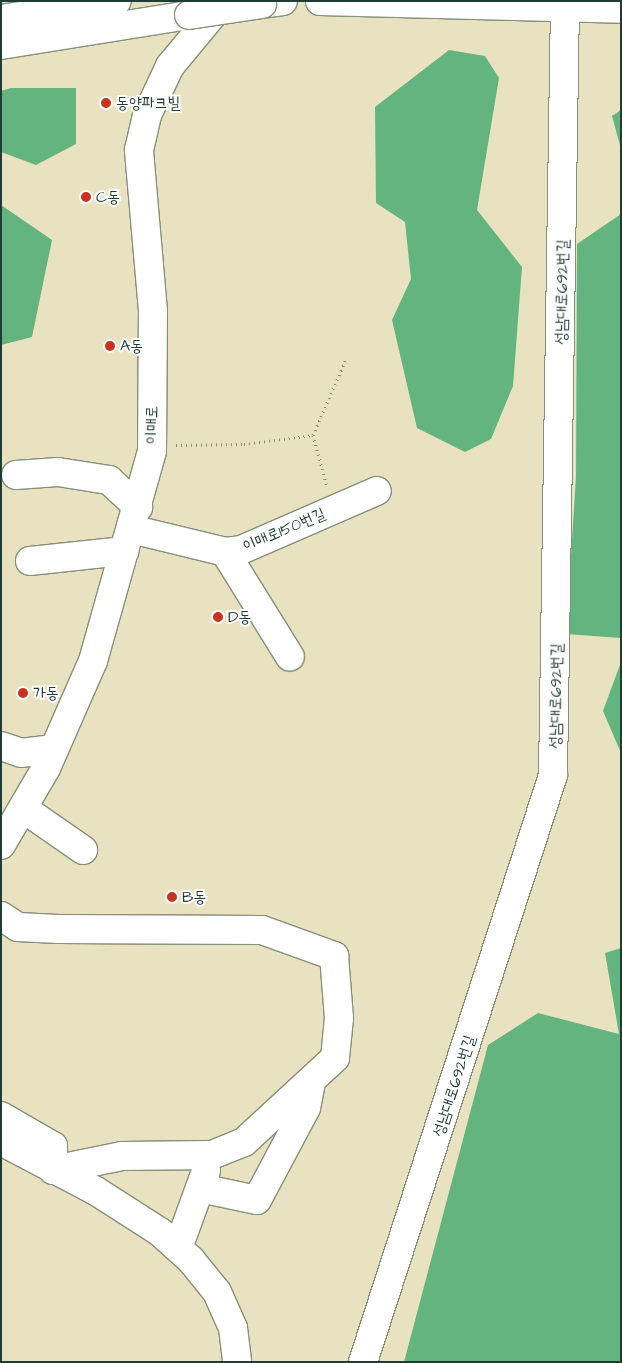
<!DOCTYPE html>
<html>
<head>
<meta charset="utf-8">
<style>
	body { margin:0 }
	#map { position:relative; width:622px; height:1363px; overflow:hidden; background:#e9e2c0; font-family:"Architects Daughter","Poor Story",sans-serif }
	div>[style] { position:absolute }
	.forest>* { inset:0; background:#64b47f }
	.path>* { height:3px; margin-top:-1.5px; transform-origin:0; background:repeating-linear-gradient(90deg,#84907a 0 1px,transparent 0 5px) }
	.roads { filter:drop-shadow(1px 0 #84907a) drop-shadow(-1px 0 #84907a) drop-shadow(0 1px #84907a) drop-shadow(0 -1px #84907a) }
	.minor>* { height:28px; margin:-14px; padding:0 14px; transform-origin:14px; border-radius:14px; background:#fff }
	.major>* { height:28px; margin:-14px; padding:0 14px; transform-origin:14px; border-radius:14px; background:#fff }
	.bridges { filter:drop-shadow(1px 0 #84907a) drop-shadow(-1px 0 #84907a) drop-shadow(0 1px #84907a) drop-shadow(0 -1px #84907a) }
	.major-bridge>* { height:28px; margin:-14px; padding:0 14px; transform-origin:14px; border-radius:14px; background:#fff }
	.dots>* { width:14px; height:14px; translate:-50% -50%; box-sizing:border-box; border:2px solid #fff; border-radius:50% }
	span { translate:-50% -50%; white-space:nowrap; text-align:center; line-height:1.15; -webkit-text-stroke:4px #fff; paint-order:stroke }
	.poi-label { font-size:16px; color:#1f3d34 }
	.left { translate:0 -50%; text-align:left }
	.street-label { font-size:16px; color:#1f3d34 }
	.frame { position:absolute; inset:0; border:2px solid #1f3d34; pointer-events:none }
</style>
</head>
<body>
<div id="map">
	<div class="forest">
		<i style="clip-path:polygon(449px 50px,485px 56px,499px 78px,477px 210px,522px 267px,513px 386px,491px 439px,465px 452px,417px 428px,392px 320px,411px 279px,405px 222px,376px 203px,375px 107px)"></i>
		<i style="clip-path:polygon(11px 88px,76px 88px,76px 144px,36px 165px,1px 152px,1px 91px)"></i>
		<i style="clip-path:polygon(621px 110px,621px 149px,612px 116px)"></i>
		<i style="clip-path:polygon(1px 205px,52px 240px,32px 337px,1px 345px)"></i>
		<i style="clip-path:polygon(621px 214px,621px 638px,566px 634px,576px 477px,577px 244px)"></i>
		<i style="clip-path:polygon(621px 662px,621px 753px,603px 711px)"></i>
		<i style="clip-path:polygon(621px 948px,621px 1362px,404px 1362px,488px 1045px,538px 1013px,619px 1034px,605px 953px)"></i>
	</div>
	<div class="path">
		<i style="left:313px;top:435px;width:54px;rotate:74.9deg"></i>
		<i style="left:176px;top:445px;width:68px;rotate:-0.8deg"></i>
		<i style="left:244px;top:444px;width:70px;rotate:-7.4deg"></i>
		<i style="left:313px;top:435px;width:83px;rotate:-66.5deg"></i>
	</div>
	<div class="roads">
		<div class="minor">
			<i style="left:16px;top:475px;width:42px;rotate:-4.1deg"></i>
			<i style="left:58px;top:472px;width:52px;rotate:8.9deg"></i>
			<i style="left:109px;top:480px;width:40px;rotate:43deg"></i>
			<i style="left:131px;top:529px;width:97px;rotate:13.7deg"></i>
			<i style="left:225px;top:552px;width:16px;rotate:-7deg"></i>
			<i style="left:241px;top:550px;width:148px;rotate:-23.5deg"></i>
			<i style="left:225px;top:552px;width:123px;rotate:58.2deg"></i>
			<i style="left:30px;top:561px;width:95px;rotate:-6.1deg"></i>
			<i style="left:1px;top:746px;width:21px;rotate:19deg"></i>
			<i style="left:21px;top:753px;width:33px;rotate:-7deg"></i>
			<i style="left:24px;top:809px;width:72px;rotate:34.8deg"></i>
			<i style="left:1px;top:845px;width:89px;rotate:-59.7deg"></i>
			<i style="left:46px;top:768px;width:117px;rotate:-66.3deg"></i>
			<i style="left:93px;top:661px;width:218px;rotate:-74.3deg"></i>
			<i style="left:152px;top:451px;width:140px;rotate:-89.6deg"></i>
			<i style="left:153px;top:311px;width:162px;rotate:-95deg"></i>
			<i style="left:139px;top:150px;width:36px;rotate:-77deg"></i>
			<i style="left:147px;top:115px;width:54px;rotate:-64.9deg"></i>
			<i style="left:170px;top:66px;width:85px;rotate:-50.3deg"></i>
			<i style="left:1px;top:916px;width:20px;rotate:33deg"></i>
			<i style="left:18px;top:927px;width:40px;rotate:2.9deg"></i>
			<i style="left:58px;top:929px;width:204px;rotate:0.3deg"></i>
			<i style="left:262px;top:930px;width:77px;rotate:19.9deg"></i>
			<i style="left:334px;top:956px;width:62px;rotate:85.4deg"></i>
			<i style="left:339px;top:1018px;width:40px;rotate:95.7deg"></i>
			<i style="left:335px;top:1058px;width:124px;rotate:137.3deg"></i>
			<i style="left:244px;top:1142px;width:35px;rotate:158deg"></i>
			<i style="left:212px;top:1155px;width:90px;rotate:179.4deg"></i>
			<i style="left:122px;top:1156px;width:70px;rotate:168.5deg"></i>
			<i style="left:53px;top:1170px;width:24px;rotate:-90deg"></i>
			<i style="left:53px;top:1146px;width:60px;rotate:-150deg"></i>
			<i style="left:1px;top:1141px;width:107px;rotate:27.8deg"></i>
			<i style="left:96px;top:1191px;width:76px;rotate:32.6deg"></i>
			<i style="left:160px;top:1232px;width:42px;rotate:42.1deg"></i>
			<i style="left:191px;top:1260px;width:41px;rotate:50.9deg"></i>
			<i style="left:217px;top:1292px;width:39px;rotate:66deg"></i>
			<i style="left:233px;top:1328px;width:34px;rotate:83deg"></i>
			<i style="left:200px;top:1188px;width:58px;rotate:11.9deg"></i>
			<i style="left:257px;top:1200px;width:104px;rotate:-62deg"></i>
			<i style="left:306px;top:1108px;width:26px;rotate:-79deg"></i>
			<i style="left:178px;top:1248px;width:82px;rotate:-70deg"></i>
			<i style="left:363px;top:1362px;width:617px;rotate:-72.06deg"></i>
			<i style="left:553px;top:775px;width:774px;rotate:-89.11deg"></i>
		</div>
		<div class="major">
			<i style="left:320px;top:1px;width:301px;rotate:1.5deg"></i>
			<i style="left:262px;top:4px;width:21px;rotate:-8deg"></i>
			<i style="left:1px;top:19px;width:117px;rotate:-8.8deg"></i>
			<i style="left:1px;top:45px;width:190px;rotate:-9.1deg"></i>
		</div>
	</div>
	<div class="bridges">
		<div class="major-bridge">
			<i style="left:189px;top:15px;width:74px;rotate:-8.6deg"></i>
		</div>
	</div>
	<div class="dots">
		<i style="left:106px;top:103px;background:#c8321e"></i>
		<i style="left:86px;top:197px;background:#c8321e"></i>
		<i style="left:110px;top:346px;background:#c8321e"></i>
		<i style="left:218px;top:617px;background:#c8321e"></i>
		<i style="left:23px;top:693px;background:#c8321e"></i>
		<i style="left:172px;top:897px;background:#c8321e"></i>
	</div>
	<div class="poi-label">
		<span class="left" style="left:116px;top:103px">동양파크빌</span>
		<span class="left" style="left:96px;top:197px">C동</span>
		<span class="left" style="left:120px;top:346px">A동</span>
		<span class="left" style="left:228px;top:617px">D동</span>
		<span class="left" style="left:33px;top:693px">가동</span>
		<span class="left" style="left:182px;top:897px">B동</span>
	</div>
	<div class="street-label">
		<span style="left:562px;top:292px;rotate:-89deg">성남대로692번길</span>
		<span style="left:152px;top:425px;rotate:-89deg">이매로</span>
		<span style="left:284px;top:530px;rotate:-23deg">이매로150번길</span>
		<span style="left:556px;top:696px;rotate:-89deg">성남대로692번길</span>
		<span style="left:454px;top:1086px;rotate:-72deg">성남대로692번길</span>
	</div>
	<div class="frame"></div>
</div>
</body>
</html>
